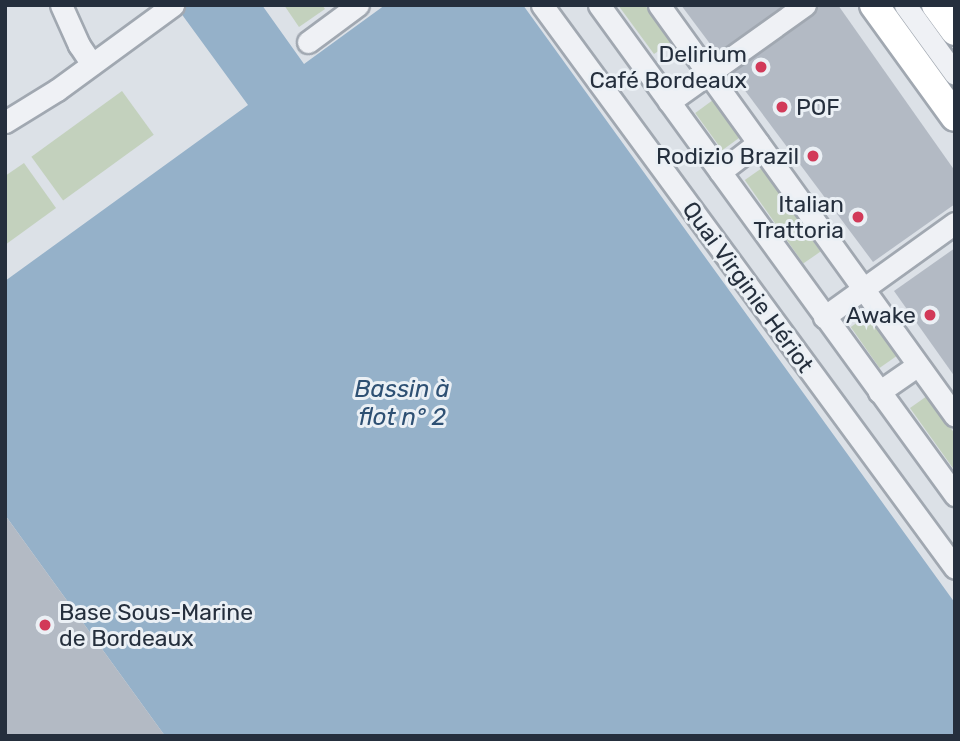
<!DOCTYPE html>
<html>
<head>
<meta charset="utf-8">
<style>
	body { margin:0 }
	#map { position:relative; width:960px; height:741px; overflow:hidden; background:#dce1e7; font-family:Rubik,sans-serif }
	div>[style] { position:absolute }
	.green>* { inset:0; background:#c3d1bd; transform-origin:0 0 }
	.water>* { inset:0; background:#95b1c9 }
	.building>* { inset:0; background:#b3bac4 }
	.roads { filter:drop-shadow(2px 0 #a1a8b1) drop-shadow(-2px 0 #a1a8b1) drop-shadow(0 2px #a1a8b1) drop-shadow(0 -2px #a1a8b1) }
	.minor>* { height:21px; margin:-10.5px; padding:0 10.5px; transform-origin:10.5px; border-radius:10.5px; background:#eff1f5 }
	.major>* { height:28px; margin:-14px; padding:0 14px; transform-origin:14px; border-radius:14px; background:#fff }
	.dots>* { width:19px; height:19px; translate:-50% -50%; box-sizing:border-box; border:4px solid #ebf0f5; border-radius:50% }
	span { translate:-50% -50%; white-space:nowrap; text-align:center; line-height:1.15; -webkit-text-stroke:6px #ebf0f5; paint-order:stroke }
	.poi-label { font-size:23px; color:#252f3d }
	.right { translate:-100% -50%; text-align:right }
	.left { translate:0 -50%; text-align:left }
	.street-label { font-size:23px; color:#252f3d }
	.water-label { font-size:24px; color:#2e5073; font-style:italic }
	.frame { position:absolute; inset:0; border:7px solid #252f3d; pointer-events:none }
</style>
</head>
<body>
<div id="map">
	<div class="green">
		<i style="clip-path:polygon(284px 5px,322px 5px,325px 9px,299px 27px)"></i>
		<i style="clip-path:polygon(618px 5px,645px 5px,672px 42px,654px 54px)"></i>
		<i style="left:122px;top:91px;width:54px;height:112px;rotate:54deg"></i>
		<i style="left:713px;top:100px;width:46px;height:22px;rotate:54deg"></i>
		<i style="clip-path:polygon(24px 163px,56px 208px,5px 245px,5px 176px)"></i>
		<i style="left:762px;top:168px;width:102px;height:21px;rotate:55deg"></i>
		<i style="left:868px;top:315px;width:50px;height:21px;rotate:55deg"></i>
		<i style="clip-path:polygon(927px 396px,955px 434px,955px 471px,910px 408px)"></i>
	</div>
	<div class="water">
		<i style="clip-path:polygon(175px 5px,262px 5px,304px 64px,385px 5px,523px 5px,955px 603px,955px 736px,165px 736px,5px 515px,5px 281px,248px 105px)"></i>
	</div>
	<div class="building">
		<i style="clip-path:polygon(681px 5px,838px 5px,955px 171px,955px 204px,873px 262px)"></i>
		<i style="clip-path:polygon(955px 248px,955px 377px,894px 291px)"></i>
		<i style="clip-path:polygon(5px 515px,165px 736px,5px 736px)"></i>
	</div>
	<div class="roads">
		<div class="minor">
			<i style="left:61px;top:5px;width:44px;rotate:65.8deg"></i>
			<i style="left:79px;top:45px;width:23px;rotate:56deg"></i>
			<i style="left:542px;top:5px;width:698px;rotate:53.74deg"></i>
			<i style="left:599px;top:5px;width:606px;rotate:54deg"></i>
			<i style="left:659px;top:5px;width:506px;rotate:54.24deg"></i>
			<i style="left:905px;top:5px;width:85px;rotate:54.1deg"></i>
			<i style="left:308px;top:42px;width:62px;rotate:-36.5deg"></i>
			<i style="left:669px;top:102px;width:167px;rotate:-35.5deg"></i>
			<i style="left:5px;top:122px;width:61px;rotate:-31.6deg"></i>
			<i style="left:57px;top:90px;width:144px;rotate:-36.2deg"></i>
			<i style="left:720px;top:172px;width:48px;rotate:-37.3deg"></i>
			<i style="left:824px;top:317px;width:161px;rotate:-35.7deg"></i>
			<i style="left:879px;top:392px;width:47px;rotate:-34.7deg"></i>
		</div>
		<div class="major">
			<i style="left:874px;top:5px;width:138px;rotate:54.1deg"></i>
			<i style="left:936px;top:5px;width:32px;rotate:54deg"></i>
		</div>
	</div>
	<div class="dots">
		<i style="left:761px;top:67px;background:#d23a59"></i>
		<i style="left:782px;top:107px;background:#d23a59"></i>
		<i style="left:813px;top:156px;background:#d23a59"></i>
		<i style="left:858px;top:217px;background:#d23a59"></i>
		<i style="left:930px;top:315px;background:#d23a59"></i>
		<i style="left:45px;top:625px;background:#d23a59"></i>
	</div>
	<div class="poi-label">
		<span class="right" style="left:747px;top:67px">Delirium<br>Café Bordeaux</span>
		<span class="left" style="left:796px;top:107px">POF</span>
		<span class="right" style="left:799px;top:156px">Rodizio Brazil</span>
		<span class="right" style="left:844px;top:217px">Italian<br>Trattoria</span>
		<span class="right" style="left:916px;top:315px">Awake</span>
		<span class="left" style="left:59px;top:625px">Base Sous-Marine<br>de Bordeaux</span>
	</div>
	<div class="street-label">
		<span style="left:748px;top:287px;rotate:54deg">Quai Virginie Hériot</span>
	</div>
	<div class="water-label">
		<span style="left:402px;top:404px">Bassin à<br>flot n° 2</span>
	</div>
	<div class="frame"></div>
</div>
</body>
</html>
